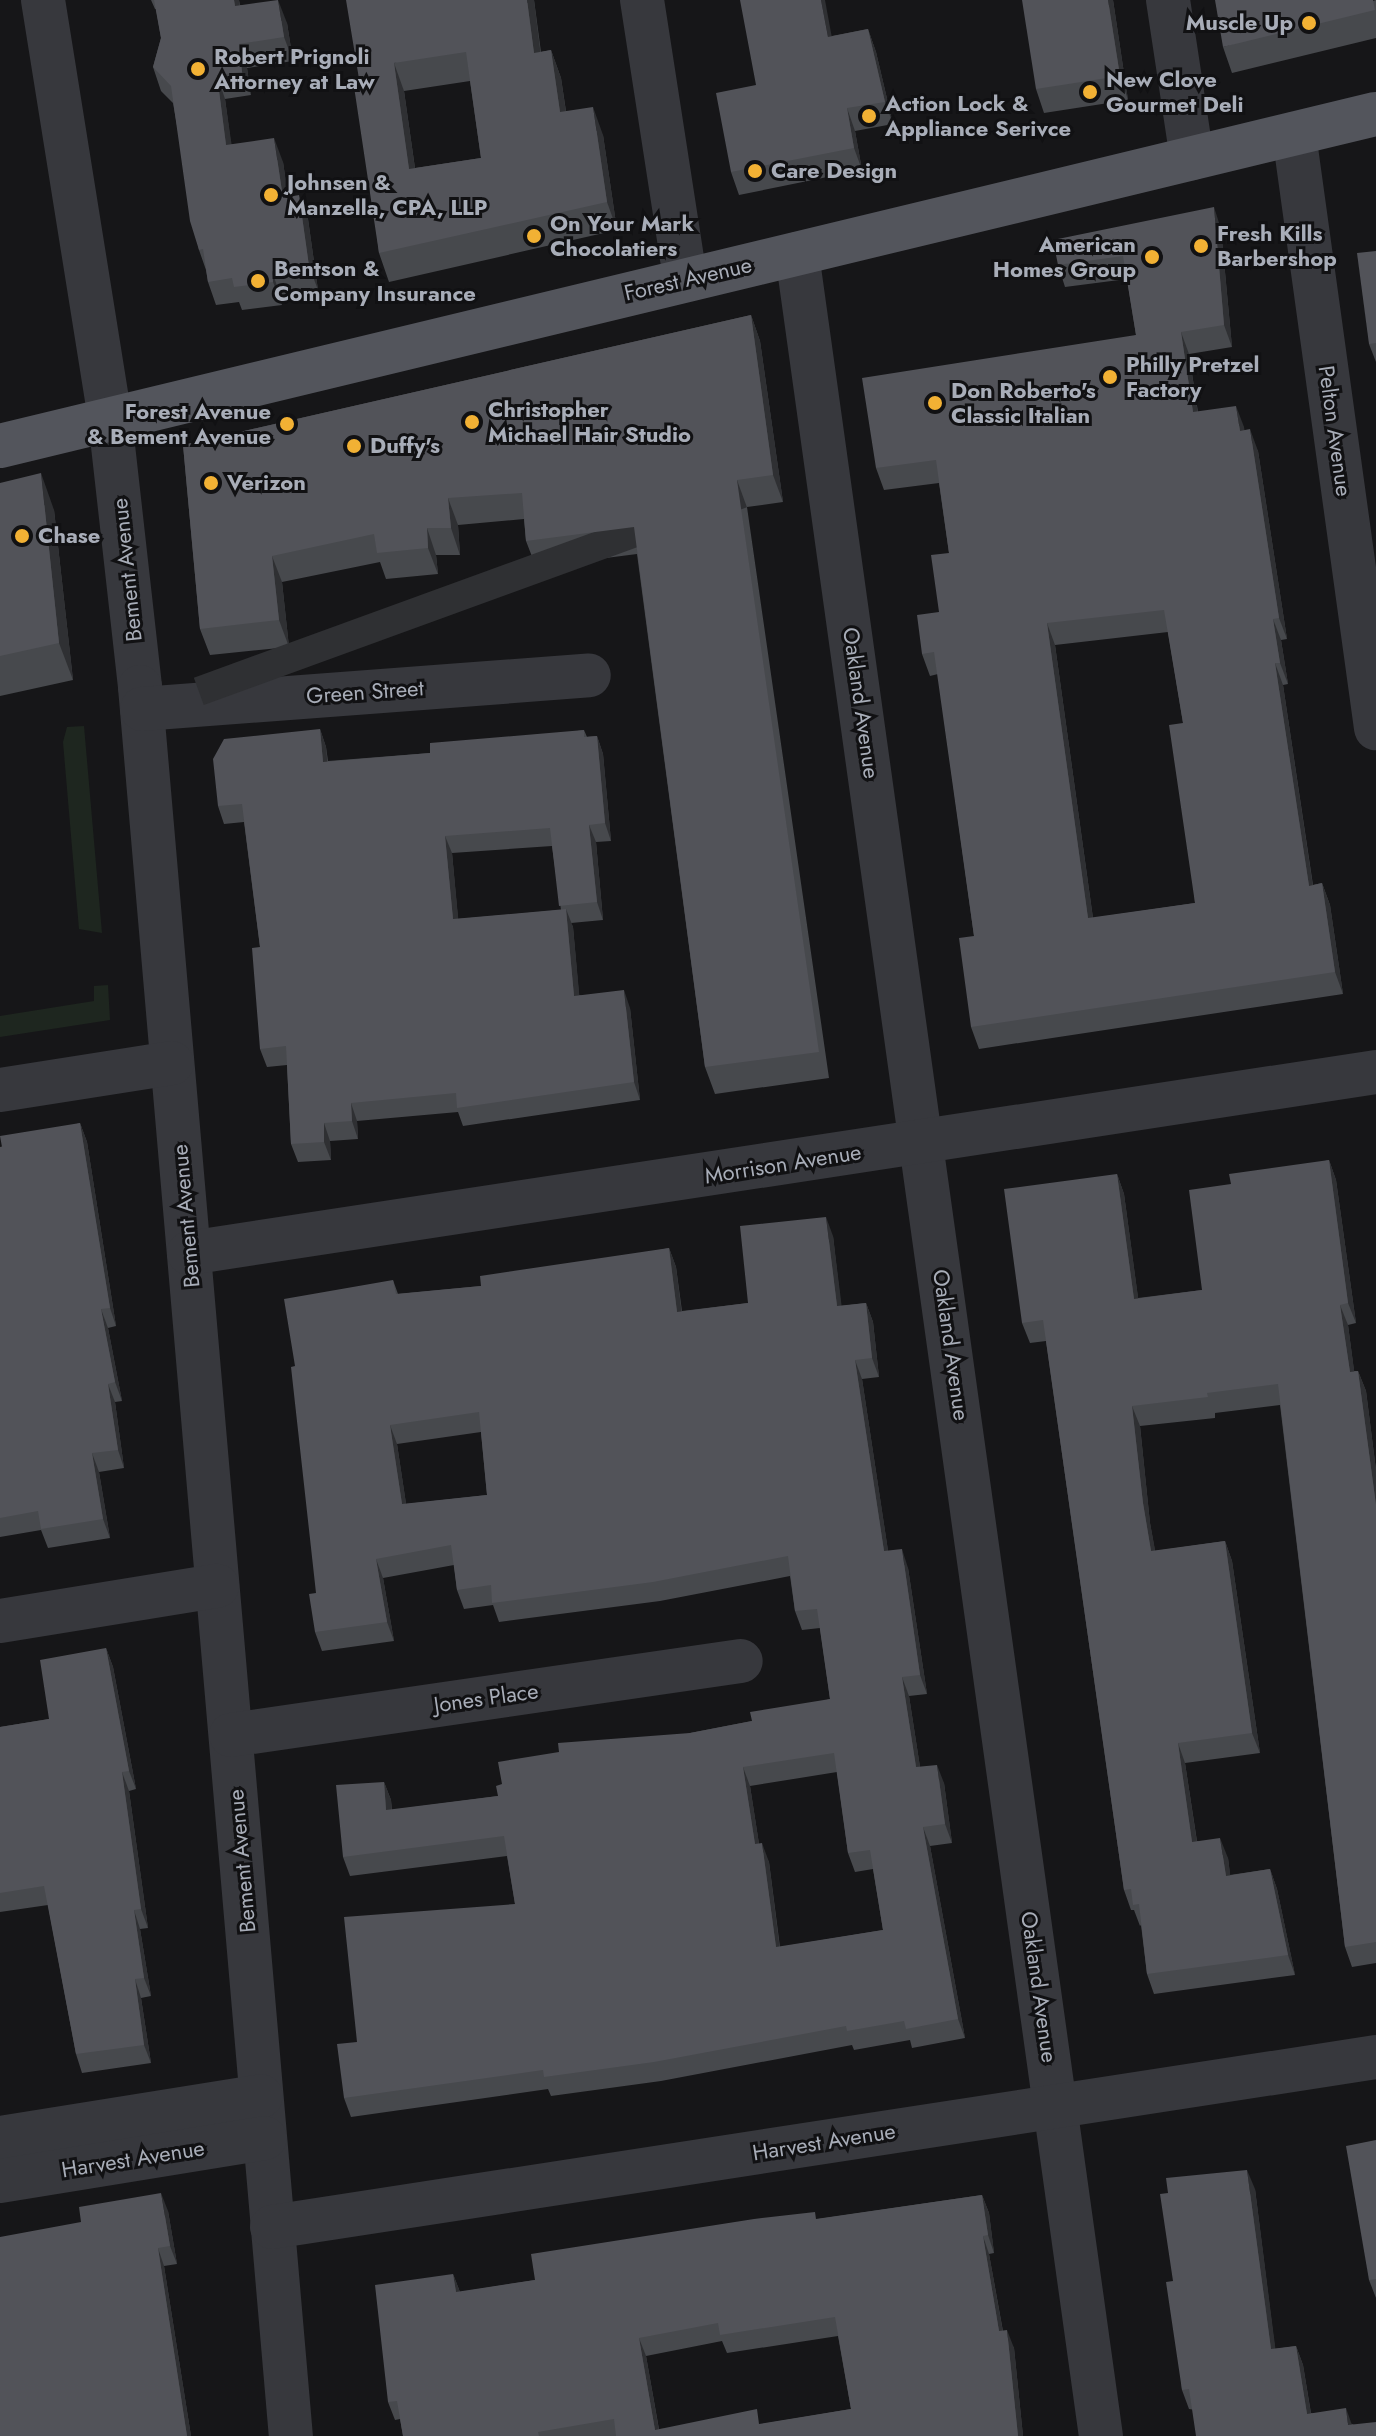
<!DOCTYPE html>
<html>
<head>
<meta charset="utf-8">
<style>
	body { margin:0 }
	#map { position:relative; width:1376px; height:2436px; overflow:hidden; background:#161618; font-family:Jost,sans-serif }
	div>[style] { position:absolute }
	.green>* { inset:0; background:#1e261f }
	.minor>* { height:44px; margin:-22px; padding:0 22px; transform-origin:22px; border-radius:22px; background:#37383d }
	.major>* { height:44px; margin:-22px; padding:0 22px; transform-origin:22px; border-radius:22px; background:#53555c }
	.wall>* { inset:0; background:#47494d }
	.shaded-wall>* { inset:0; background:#2f3033; transform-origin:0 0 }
	.building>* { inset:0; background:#525359 }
	.dots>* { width:22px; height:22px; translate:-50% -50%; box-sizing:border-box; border:4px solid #111113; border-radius:50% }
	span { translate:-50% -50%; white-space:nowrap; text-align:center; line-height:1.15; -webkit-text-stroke:6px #111113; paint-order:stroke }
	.poi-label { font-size:22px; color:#a8adb8; font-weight:700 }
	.right { translate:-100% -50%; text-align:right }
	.left { translate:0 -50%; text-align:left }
	.street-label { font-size:22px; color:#a8adb8 }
</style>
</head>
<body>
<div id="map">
	<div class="green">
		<i style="clip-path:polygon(84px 726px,102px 933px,79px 929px,63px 742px,67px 727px)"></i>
		<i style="clip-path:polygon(108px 985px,110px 1020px,0 1037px,0 1016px,94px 1001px,94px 986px)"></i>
	</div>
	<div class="minor">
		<i style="left:43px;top:0;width:424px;rotate:80.9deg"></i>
		<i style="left:110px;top:419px;width:270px;rotate:83.6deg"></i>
		<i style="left:140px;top:687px;width:1756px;rotate:85.07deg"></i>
		<i style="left:642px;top:0;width:282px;rotate:81.2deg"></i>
		<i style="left:1168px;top:0;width:160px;rotate:81.4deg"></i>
		<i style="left:1294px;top:134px;width:600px;rotate:82.14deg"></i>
		<i style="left:797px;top:254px;width:2203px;rotate:82.07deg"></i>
		<i style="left:142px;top:709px;width:448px;rotate:-4.3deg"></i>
		<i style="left:0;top:1090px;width:174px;rotate:-8.9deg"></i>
		<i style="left:189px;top:1253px;width:1201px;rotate:-8.67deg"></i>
		<i style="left:0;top:1621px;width:220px;rotate:-9.2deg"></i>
		<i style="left:231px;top:1735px;width:515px;rotate:-8.26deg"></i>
		<i style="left:0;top:2138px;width:264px;rotate:-9.1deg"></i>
		<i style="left:0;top:2181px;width:268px;rotate:-9.2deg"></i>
		<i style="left:272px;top:2227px;width:1117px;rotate:-8.75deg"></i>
	</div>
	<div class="major">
		<i style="left:0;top:446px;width:1415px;rotate:-13.57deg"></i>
	</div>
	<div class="wall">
		<i style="clip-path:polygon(151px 0,239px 0,240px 5px,287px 23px,293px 61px,247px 68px,251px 95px,225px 99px,231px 144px,283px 162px,288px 197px,308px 219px,318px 290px,280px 295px,282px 305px,242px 310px,239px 302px,216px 305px,208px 282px,206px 270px,199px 250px,173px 103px,161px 91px,153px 67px,161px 38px,156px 9px,155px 9px)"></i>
		<i style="clip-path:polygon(evenodd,534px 0,541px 52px,551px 50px,561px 78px,566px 111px,603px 135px,617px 230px,389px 282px,379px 253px,359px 79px,534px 0,470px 81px,481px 158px,415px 168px,404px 91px,470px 81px)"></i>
		<i style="clip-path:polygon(1113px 0,1128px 100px,1044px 113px,1036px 89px)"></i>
		<i style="clip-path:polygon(1376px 0,1376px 38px,1232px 73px,1223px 47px)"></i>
		<i style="clip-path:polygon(868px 29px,876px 52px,893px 124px,855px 131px,862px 170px,739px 195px,731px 172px,756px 85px,832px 36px)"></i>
		<i style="clip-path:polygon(evenodd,1221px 229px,1232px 347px,1189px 354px,1198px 412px,1244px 427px,1244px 430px,1258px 451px,1287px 639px,1281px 640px,1288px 684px,1283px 685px,1313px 885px,1322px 883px,1330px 905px,1343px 994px,979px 1049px,971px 1027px,974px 936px,938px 674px,930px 676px,922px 654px,939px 612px,949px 553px,939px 483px,884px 490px,876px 468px,1136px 335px,1127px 279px,1065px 287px,1058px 265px,1221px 229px,1168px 632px,1183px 723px,1195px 903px,1093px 918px,1055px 645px,1168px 632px)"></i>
		<i style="clip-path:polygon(1376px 251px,1376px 362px,1369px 344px)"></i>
		<i style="clip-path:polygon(751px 315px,760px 341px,783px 502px,747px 507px,829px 1078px,715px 1094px,705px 1067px,637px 554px,536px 567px,526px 541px,524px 519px,458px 525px,460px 555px,436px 555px,438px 574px,386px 579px,380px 562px,282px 582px,289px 647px,210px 655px,200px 629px,183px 445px)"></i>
		<i style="clip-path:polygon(0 483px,54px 510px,73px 680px,0 696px)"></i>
		<i style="clip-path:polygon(evenodd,320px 729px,326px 747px,328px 761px,430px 753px,584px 730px,587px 737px,597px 736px,603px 754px,611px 841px,596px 842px,603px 920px,571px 923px,573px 927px,579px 995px,630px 1008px,640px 1100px,463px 1126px,458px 1112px,357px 1121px,358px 1139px,330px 1141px,331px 1160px,298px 1162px,291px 1144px,287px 1065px,267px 1067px,260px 1049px,260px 947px,244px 822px,224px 824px,218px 806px,320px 729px,552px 846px,561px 910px,458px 919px,452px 853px,552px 846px)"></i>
		<i style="clip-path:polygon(80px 1123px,87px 1142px,116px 1326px,108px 1328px,122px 1401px,115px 1402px,124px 1468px,99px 1472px,110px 1538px,48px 1548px,41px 1530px,0 1537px,0 1147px)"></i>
		<i style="clip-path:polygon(1329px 1160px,1336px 1180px,1356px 1323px,1348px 1325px,1354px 1371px,1358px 1371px,1366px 1391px,1376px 1470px,1376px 1963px,1352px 1967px,1345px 1947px,1280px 1405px,1215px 1413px,1215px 1418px,1140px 1426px,1150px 1523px,1155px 1551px,1225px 1541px,1232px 1561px,1260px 1753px,1185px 1763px,1197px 1841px,1228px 1858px,1230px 1875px,1270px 1869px,1277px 1889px,1295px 1975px,1154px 1994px,1147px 1974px,1141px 1925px,1140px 1926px,1134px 1910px,1131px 1910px,1124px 1890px,1046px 1341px,1030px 1343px,1022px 1323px,1117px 1174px,1124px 1194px,1138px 1298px,1202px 1290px,1231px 1184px)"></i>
		<i style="clip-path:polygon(evenodd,833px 1236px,841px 1306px,866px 1303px,873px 1322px,879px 1377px,862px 1379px,888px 1551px,908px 1568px,927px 1694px,909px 1696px,920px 1767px,944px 1783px,952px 1843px,930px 1846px,965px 2038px,912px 2048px,910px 2040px,854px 2050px,852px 2045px,661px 2081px,551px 2096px,548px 2089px,351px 2117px,344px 2098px,357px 2042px,515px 1904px,507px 1856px,350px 1876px,343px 1857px,384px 1782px,391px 1800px,392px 1810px,498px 1796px,690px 1733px,752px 1721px,830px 1699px,820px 1628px,802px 1630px,795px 1611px,790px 1576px,660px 1601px,499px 1622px,493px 1605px,464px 1609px,457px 1590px,454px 1565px,383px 1578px,394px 1641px,322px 1651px,315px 1632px,316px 1593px,393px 1280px,398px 1294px,481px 1286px,669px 1248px,676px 1267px,682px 1311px,748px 1303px,833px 1236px,481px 1432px,487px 1495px,406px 1504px,397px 1444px,481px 1432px,833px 1236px,837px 1772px,848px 1853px,855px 1872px,873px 1869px,883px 1930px,780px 1947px,769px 1862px,759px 1844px,750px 1786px,837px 1772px)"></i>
		<i style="clip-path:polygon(106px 1648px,113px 1667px,136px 1789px,129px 1791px,148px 1928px,140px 1929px,151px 1996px,141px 1998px,151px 2063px,82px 2073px,76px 2054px,48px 1905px,0 1912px,0 1727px,49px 1719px)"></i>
		<i style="clip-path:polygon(1376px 2140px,1376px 2298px,1369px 2280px)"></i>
		<i style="clip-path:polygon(1255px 2189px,1275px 2349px,1296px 2346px,1303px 2365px,1311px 2413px,1352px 2424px,1376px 2436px,1189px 2409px,1182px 2390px,1173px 2281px)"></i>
		<i style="clip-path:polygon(evenodd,982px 2195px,989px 2213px,994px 2253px,989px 2254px,1003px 2331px,1014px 2348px,1023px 2436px,403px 2436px,400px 2419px,395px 2420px,388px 2402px,453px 2274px,460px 2292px,535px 2280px,818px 2219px,982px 2195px,838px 2336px,851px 2409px,762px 2424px,659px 2429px,646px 2356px,722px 2341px,727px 2353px,838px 2336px)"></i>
		<i style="clip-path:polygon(168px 2211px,177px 2264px,164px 2266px,191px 2436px,0 2436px)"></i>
	</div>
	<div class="shaded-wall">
		<i style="clip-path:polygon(234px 0,239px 0,243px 30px,235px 6px)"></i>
		<i style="clip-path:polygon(278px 0,287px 23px,293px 61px,284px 37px)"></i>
		<i style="clip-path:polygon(527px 0,534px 0,544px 81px,534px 53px)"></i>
		<i style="clip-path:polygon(821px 0,825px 0,836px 60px,828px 37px)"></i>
		<i style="clip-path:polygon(1108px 0,1113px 0,1128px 100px,1120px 76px)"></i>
		<i style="clip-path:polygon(868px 29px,876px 52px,893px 124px,885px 102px)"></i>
		<i style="clip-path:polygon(239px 44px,247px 68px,251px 95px,242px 72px)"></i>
		<i style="clip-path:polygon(551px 50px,561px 78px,570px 140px,560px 112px)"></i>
		<i style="clip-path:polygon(394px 63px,404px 91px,419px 197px,409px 169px)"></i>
		<i style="clip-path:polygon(217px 75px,225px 99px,235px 168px,226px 145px)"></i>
		<i style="clip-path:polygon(593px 107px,603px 135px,617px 230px,607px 202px)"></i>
		<i style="clip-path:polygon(847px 108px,855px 131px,862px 170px,854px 148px)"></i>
		<i style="clip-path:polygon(274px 138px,283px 162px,292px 221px,283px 198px)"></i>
		<i style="clip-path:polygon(299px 195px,308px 219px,318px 290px,309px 266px)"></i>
		<i style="clip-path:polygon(1214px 207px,1221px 229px,1232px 347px,1224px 325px)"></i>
		<i style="clip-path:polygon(272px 271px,280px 295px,282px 305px,273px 282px)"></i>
		<i style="clip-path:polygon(751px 315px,760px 341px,783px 502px,773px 475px)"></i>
		<i style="clip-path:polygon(1181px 332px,1189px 354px,1201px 434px,1193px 412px)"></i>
		<i style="clip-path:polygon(1236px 406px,1244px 427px,1248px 452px,1240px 431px)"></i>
		<i style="clip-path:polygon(1250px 429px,1258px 451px,1287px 639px,1279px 618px)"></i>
		<i style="clip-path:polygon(41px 473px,54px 510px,73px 680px,59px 643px)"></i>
		<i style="left:737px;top:480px;width:29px;height:578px;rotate:70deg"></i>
		<i style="clip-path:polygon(448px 498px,458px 525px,460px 555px,451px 528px)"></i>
		<i style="clip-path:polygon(427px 528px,436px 555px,438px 574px,428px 548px)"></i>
		<i style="clip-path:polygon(272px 556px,282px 582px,289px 647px,279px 620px)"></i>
		<i style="clip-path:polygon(1273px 619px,1281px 640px,1288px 684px,1280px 663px)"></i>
		<i style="clip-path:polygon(1047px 623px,1055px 645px,1096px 940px,1088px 918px)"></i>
		<i style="clip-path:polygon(1275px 663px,1283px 685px,1316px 907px,1309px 886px)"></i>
		<i style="clip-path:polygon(320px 729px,326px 747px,329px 780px,323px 762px)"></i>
		<i style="clip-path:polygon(597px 736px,603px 754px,611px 841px,605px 823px)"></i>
		<i style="clip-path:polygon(589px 825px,596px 842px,603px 920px,597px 902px)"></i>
		<i style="clip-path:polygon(445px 836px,452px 853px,460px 937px,453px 919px)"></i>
		<i style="clip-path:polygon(1322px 883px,1330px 905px,1343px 994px,1335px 972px)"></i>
		<i style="clip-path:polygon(566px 909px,573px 927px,581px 1013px,574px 996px)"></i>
		<i style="clip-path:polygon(624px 990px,630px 1008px,640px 1100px,634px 1082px)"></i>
		<i style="clip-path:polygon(351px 1103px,357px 1121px,358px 1139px,352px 1121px)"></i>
		<i style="clip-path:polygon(80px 1123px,87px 1142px,116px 1326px,110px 1308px)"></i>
		<i style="clip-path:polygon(324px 1123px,330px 1141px,331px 1160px,324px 1142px)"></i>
		<i style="clip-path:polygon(1329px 1160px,1336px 1180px,1356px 1323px,1348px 1303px)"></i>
		<i style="clip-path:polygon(1117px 1174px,1124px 1194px,1141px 1319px,1134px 1299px)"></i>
		<i style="clip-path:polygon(826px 1217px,833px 1236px,844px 1325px,837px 1306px)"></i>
		<i style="clip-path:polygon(669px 1248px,676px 1267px,684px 1331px,677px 1312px)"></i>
		<i style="clip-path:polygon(866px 1303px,873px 1322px,879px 1377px,872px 1358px)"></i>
		<i style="clip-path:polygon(1340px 1305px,1348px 1325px,1357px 1392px,1350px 1372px)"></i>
		<i style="clip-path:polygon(101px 1309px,108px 1328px,122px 1401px,115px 1382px)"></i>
		<i style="clip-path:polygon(855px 1360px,862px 1379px,891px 1570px,884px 1551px)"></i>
		<i style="clip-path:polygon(1358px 1371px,1366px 1391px,1376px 1470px,1376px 1505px)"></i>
		<i style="clip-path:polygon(108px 1384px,115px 1402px,124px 1468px,118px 1450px)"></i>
		<i style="clip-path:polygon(1132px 1406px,1140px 1426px,1150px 1523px,1159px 1571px,1151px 1551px,1143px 1503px)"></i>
		<i style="clip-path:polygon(390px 1425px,397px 1444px,409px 1523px,402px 1504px)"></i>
		<i style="clip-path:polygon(92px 1453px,99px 1472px,110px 1538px,103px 1519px)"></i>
		<i style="clip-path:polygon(1225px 1541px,1232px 1561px,1260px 1753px,1252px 1733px)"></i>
		<i style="clip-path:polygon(902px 1549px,908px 1568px,927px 1694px,920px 1675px)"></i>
		<i style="clip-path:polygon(376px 1559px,383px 1578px,394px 1641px,387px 1622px)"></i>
		<i style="clip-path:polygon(106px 1648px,113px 1667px,136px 1789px,129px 1771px)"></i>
		<i style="clip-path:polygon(902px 1677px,909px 1696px,923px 1786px,916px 1767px)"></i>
		<i style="clip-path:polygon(1178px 1743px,1185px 1763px,1200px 1862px,1192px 1842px)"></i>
		<i style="clip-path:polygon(937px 1765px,944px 1783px,952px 1843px,945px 1824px)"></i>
		<i style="clip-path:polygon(743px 1767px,750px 1786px,762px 1863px,755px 1844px)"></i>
		<i style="clip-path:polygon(122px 1772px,129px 1791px,148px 1928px,141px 1909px)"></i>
		<i style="clip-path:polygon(384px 1782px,391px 1800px,393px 1829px,386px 1810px)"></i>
		<i style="clip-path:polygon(923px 1827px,930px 1846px,965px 2038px,958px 2019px)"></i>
		<i style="clip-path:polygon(1220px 1838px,1228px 1858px,1233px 1896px,1226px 1876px)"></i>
		<i style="clip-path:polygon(762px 1843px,769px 1862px,782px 1966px,776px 1947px)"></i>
		<i style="clip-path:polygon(1270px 1869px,1277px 1889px,1295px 1975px,1288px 1955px)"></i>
		<i style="clip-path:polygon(134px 1910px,140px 1929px,151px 1996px,144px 1978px)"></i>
		<i style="clip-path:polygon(135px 1979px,141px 1998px,151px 2063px,144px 2045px)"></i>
		<i style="clip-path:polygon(1247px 2170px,1255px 2189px,1278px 2369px,1271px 2349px)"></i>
		<i style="clip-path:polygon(161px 2193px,168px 2211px,177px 2264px,170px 2246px)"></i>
		<i style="clip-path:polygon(982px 2195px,989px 2213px,994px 2253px,988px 2235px)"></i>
		<i style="clip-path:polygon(983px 2236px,989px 2254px,1006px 2349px,999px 2331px)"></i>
		<i style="clip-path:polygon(158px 2248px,164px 2266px,191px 2436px,187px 2436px)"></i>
		<i style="clip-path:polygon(453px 2274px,460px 2292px,456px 2292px)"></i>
		<i style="clip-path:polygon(1007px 2330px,1014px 2348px,1023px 2436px,1018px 2436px)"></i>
		<i style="clip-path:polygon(639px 2338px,646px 2356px,660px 2436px,655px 2430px)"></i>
		<i style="clip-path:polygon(1296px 2346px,1303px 2365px,1314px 2433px,1307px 2414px)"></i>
		<i style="clip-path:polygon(1346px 2408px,1353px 2428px,1348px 2425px)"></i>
	</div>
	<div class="building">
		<i style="clip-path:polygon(154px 0,234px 0,235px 6px,278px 0,284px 37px,239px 44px,242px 72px,217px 75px,226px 145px,274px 138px,283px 198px,299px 195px,309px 266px,272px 271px,273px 282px,234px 287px,232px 278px,208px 282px,203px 249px,199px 250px,190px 221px,171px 86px,153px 67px,161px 38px)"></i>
		<i style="clip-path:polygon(evenodd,346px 0,527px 0,534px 53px,551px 50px,560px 112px,593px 107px,607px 202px,379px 253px,353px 80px,359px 79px,346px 0,466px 52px,481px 158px,409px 169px,394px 63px,466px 52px)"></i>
		<i style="clip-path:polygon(740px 0,821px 0,828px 37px,868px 29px,885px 102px,847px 108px,854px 148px,731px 172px,716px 93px,756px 85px)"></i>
		<i style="clip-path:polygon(1022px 0,1108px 0,1120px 76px,1036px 89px)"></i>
		<i style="clip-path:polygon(1215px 0,1373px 0,1375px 10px,1223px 47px)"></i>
		<i style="clip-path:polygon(evenodd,1214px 207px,1224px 325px,1181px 332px,1193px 412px,1236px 406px,1240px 431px,1250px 429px,1279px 618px,1273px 619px,1280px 663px,1275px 663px,1309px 886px,1322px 883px,1335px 972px,971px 1027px,959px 938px,974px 936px,934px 652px,922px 654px,917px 615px,939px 612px,931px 555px,949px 553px,936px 460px,876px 468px,862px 378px,1136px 335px,1123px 256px,1058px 265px,1053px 240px,1214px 207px,1164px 610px,1183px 723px,1169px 725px,1195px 903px,1088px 918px,1047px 623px,1164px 610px)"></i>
		<i style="clip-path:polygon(1376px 251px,1376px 343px,1369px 344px,1357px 253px)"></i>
		<i style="clip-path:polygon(751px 315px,773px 475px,737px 480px,819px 1052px,705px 1067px,634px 527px,526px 541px,522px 493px,448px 498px,451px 528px,427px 528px,428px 548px,377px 553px,374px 534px,272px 556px,279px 620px,200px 629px,183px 445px)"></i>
		<i style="clip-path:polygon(41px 473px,59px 643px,0 656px,0 483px)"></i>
		<i style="clip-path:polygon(320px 729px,323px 762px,430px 753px,430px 743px,584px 730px,584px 737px,597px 736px,605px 823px,589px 825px,597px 902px,559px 906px,550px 828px,445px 836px,453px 919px,566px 909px,574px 996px,624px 990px,634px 1082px,457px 1108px,456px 1093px,351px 1103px,352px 1121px,324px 1123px,324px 1142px,291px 1144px,286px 1046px,260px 1049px,252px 948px,260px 947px,242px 804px,218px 806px,213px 759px,224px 739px)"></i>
		<i style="clip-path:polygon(80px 1123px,110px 1308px,101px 1309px,115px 1382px,108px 1384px,118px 1450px,92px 1453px,103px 1519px,41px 1529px,38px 1511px,0 1518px,0 1147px,2px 1147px,0 1136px)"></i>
		<i style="clip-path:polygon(1329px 1160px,1348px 1303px,1340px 1305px,1350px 1372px,1358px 1371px,1376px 1505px,1376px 1942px,1345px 1947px,1278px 1384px,1207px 1393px,1208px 1397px,1132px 1406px,1143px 1503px,1151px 1551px,1225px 1541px,1252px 1733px,1178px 1743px,1192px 1842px,1220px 1838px,1226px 1876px,1270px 1869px,1288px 1955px,1147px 1974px,1139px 1904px,1133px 1905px,1131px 1889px,1124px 1890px,1043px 1320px,1022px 1323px,1004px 1189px,1117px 1174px,1134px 1299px,1202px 1290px,1189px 1190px,1231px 1184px,1229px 1174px)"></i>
		<i style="clip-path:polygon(evenodd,826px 1217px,837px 1306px,866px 1303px,872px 1358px,855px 1360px,884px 1551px,902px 1549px,920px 1675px,902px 1677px,916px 1767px,937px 1765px,945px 1824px,923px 1827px,958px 2019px,906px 2029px,904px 2021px,847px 2031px,846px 2026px,654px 2062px,544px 2077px,543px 2070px,344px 2098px,337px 2044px,357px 2042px,344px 1917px,515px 1904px,504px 1836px,343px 1857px,336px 1785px,384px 1782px,386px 1810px,498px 1796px,496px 1786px,502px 1784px,498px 1762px,559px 1752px,558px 1743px,690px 1733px,752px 1721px,750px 1712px,830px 1699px,817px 1609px,795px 1611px,788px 1556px,653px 1582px,492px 1603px,491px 1585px,457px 1590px,451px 1545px,376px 1559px,387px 1622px,315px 1632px,309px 1594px,316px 1593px,291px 1367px,295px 1366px,284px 1299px,393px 1280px,396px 1294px,481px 1286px,480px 1276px,669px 1248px,677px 1312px,748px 1303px,740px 1226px,826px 1217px,479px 1412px,487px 1495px,402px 1504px,390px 1425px,479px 1412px,826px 1217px,834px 1753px,848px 1853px,870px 1850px,883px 1930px,776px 1947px,762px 1843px,755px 1844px,743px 1767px,834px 1753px)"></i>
		<i style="clip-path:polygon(106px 1648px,129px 1771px,122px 1772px,141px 1909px,134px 1910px,144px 1978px,135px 1979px,144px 2045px,76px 2054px,44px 1886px,0 1893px,0 1727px,49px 1719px,40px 1660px)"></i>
		<i style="clip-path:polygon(1376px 2140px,1376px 2279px,1369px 2280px,1346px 2146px)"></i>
		<i style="clip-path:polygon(1247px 2170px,1271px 2349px,1296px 2346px,1307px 2414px,1346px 2408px,1348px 2425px,1376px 2422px,1376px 2436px,1196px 2436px,1189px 2389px,1182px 2390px,1166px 2282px,1173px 2281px,1160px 2194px,1168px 2193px,1166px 2178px)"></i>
		<i style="clip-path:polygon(161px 2193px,170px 2246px,158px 2248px,187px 2436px,0 2436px,0 2237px,81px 2222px,79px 2207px)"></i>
		<i style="clip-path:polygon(evenodd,982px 2195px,988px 2235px,983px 2236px,999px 2331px,1007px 2330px,1018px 2436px,616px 2436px,614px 2419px,538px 2432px,539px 2436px,403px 2436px,397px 2401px,388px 2402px,375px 2285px,453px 2274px,456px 2292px,535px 2280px,531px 2254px,754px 2219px,815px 2212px,816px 2219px,982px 2195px,835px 2317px,851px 2409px,759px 2424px,757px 2409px,655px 2430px,639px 2338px,718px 2323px,720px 2335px,835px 2317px)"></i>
	</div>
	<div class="dots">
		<i style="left:1309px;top:23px;background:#f2b134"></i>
		<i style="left:198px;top:69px;background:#f2b134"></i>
		<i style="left:1090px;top:92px;background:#f2b134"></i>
		<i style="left:869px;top:116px;background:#f2b134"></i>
		<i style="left:755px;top:171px;background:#f2b134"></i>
		<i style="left:271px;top:195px;background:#f2b134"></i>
		<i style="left:534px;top:236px;background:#f2b134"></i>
		<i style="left:1201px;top:246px;background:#f2b134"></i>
		<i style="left:1152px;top:257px;background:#f2b134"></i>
		<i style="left:258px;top:281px;background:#f2b134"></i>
		<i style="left:1110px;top:377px;background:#f2b134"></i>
		<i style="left:935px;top:403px;background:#f2b134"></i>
		<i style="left:472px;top:422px;background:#f2b134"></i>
		<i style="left:287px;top:424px;background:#f2b134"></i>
		<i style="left:354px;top:446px;background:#f2b134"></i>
		<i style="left:211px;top:483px;background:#f2b134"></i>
		<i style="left:22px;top:536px;background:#f2b134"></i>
	</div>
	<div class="poi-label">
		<span class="right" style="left:1293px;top:23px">Muscle Up</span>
		<span class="left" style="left:214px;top:69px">Robert Prignoli<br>Attorney at Law</span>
		<span class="left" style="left:1106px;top:92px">New Clove<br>Gourmet Deli</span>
		<span class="left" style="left:885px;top:116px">Action Lock &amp;<br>Appliance Serivce</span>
		<span class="left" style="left:771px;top:171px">Care Design</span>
		<span class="left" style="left:287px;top:195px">Johnsen &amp;<br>Manzella, CPA, LLP</span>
		<span class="left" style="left:550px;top:236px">On Your Mark<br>Chocolatiers</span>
		<span class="left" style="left:1217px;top:246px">Fresh Kills<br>Barbershop</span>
		<span class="right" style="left:1136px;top:257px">American<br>Homes Group</span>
		<span class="left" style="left:274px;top:281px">Bentson &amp;<br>Company Insurance</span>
		<span class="left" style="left:1126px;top:377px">Philly Pretzel<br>Factory</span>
		<span class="left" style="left:951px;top:403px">Don Roberto's<br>Classic Italian</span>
		<span class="left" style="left:488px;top:422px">Christopher<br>Michael Hair Studio</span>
		<span class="right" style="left:271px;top:424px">Forest Avenue<br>&amp; Bement Avenue</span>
		<span class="left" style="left:370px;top:446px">Duffy's</span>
		<span class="left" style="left:227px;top:483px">Verizon</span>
		<span class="left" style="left:38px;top:536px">Chase</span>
	</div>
	<div class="street-label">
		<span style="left:688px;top:279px;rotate:-13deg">Forest Avenue</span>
		<span style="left:1335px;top:431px;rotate:82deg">Pelton Avenue</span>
		<span style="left:127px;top:570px;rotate:-96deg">Bement Avenue</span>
		<span style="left:365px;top:692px;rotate:-4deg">Green Street</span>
		<span style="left:861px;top:703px;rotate:82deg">Oakland Avenue</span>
		<span style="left:783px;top:1164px;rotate:-9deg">Morrison Avenue</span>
		<span style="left:186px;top:1216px;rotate:-95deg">Bement Avenue</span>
		<span style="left:951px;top:1345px;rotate:82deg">Oakland Avenue</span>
		<span style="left:486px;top:1698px;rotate:-8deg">Jones Place</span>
		<span style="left:242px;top:1861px;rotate:-95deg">Bement Avenue</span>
		<span style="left:1039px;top:1987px;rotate:82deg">Oakland Avenue</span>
		<span style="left:824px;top:2142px;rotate:-9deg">Harvest Avenue</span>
		<span style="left:133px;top:2159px;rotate:-9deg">Harvest Avenue</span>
	</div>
</div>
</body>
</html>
